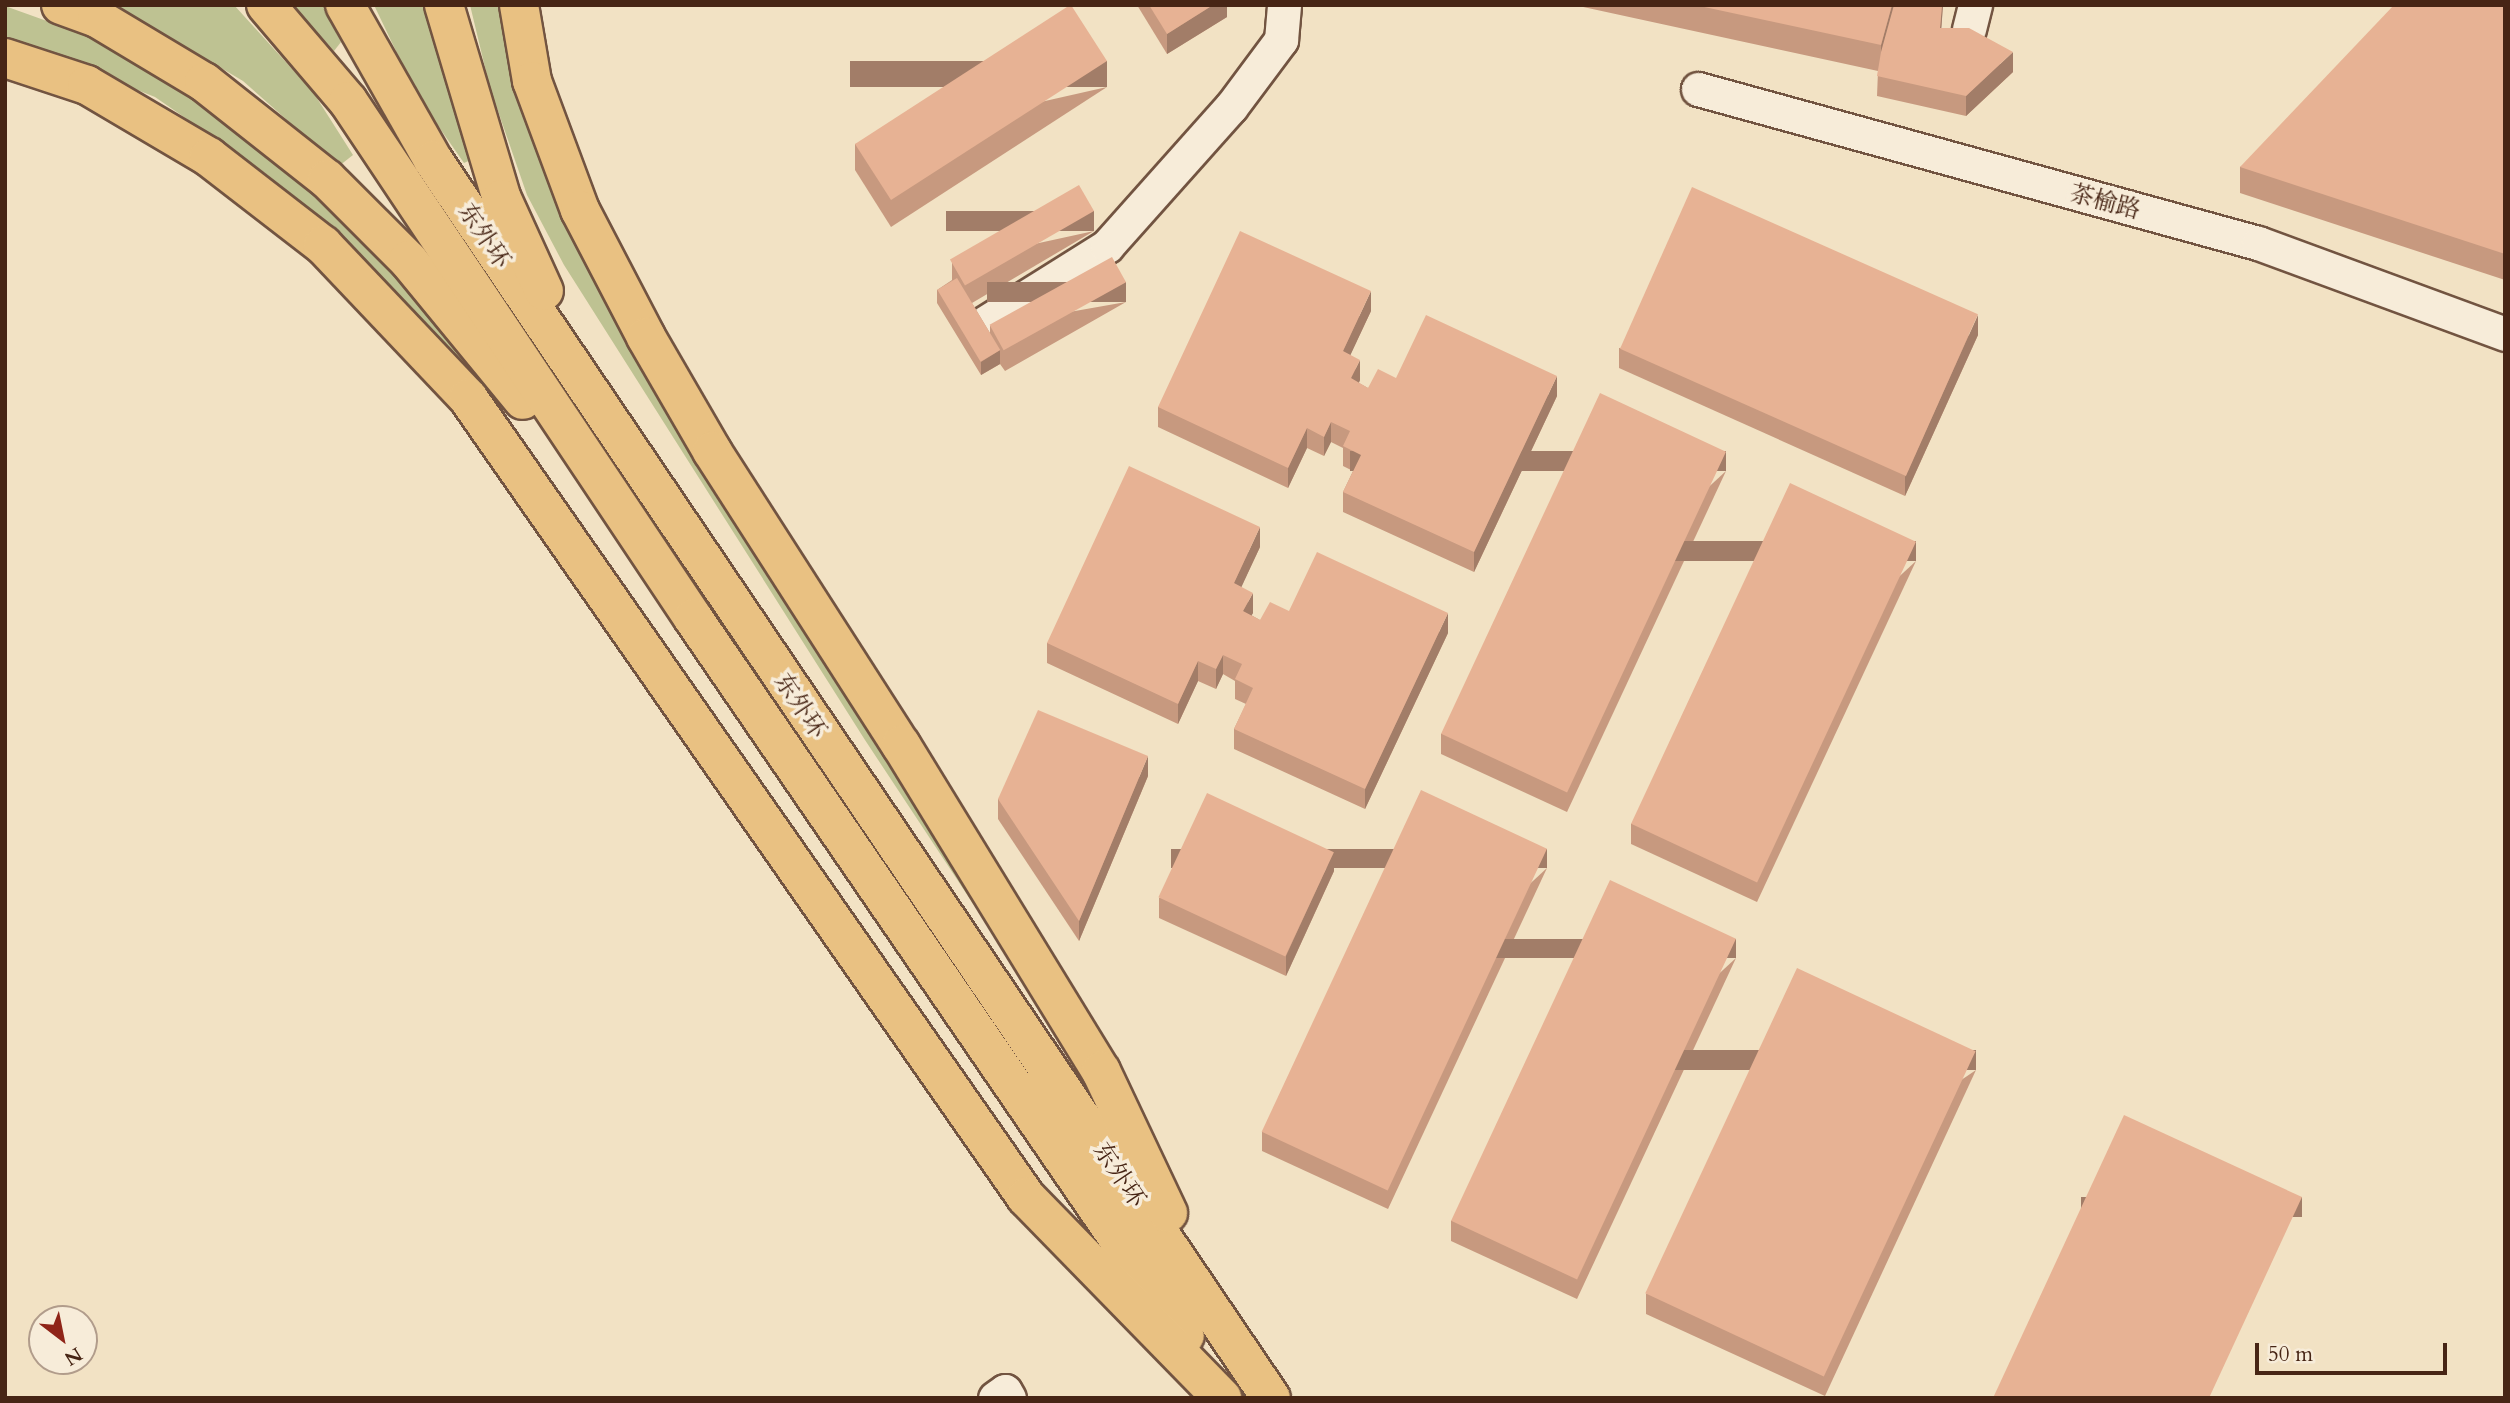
<!DOCTYPE html>
<html>
<head>
<meta charset="utf-8">
<style>
	body { margin:0 }
	#map { position:relative; width:2510px; height:1403px; overflow:hidden; background:#f2e2c4; font-family:Cardo,"Noto Serif SC",serif }
	div>[style] { position:absolute }
	.green>* { inset:0; background:#bec292 }
	.roads { filter:drop-shadow(2px 0 #725441) drop-shadow(-2px 0 #725441) drop-shadow(0 2px #725441) drop-shadow(0 -2px #725441) }
	.minor>* { height:33px; margin:-16.5px; padding:0 16.5px; transform-origin:16.5px; border-radius:16.5px; background:#f7ecd9 }
	.major>* { height:38px; margin:-19px; padding:0 19px; transform-origin:19px; border-radius:19px; background:#e9c182 }
	.wall>* { inset:0; background:#c7997f }
	.shaded-wall>* { inset:0; background:#a27d68; transform-origin:0 0 }
	.building>* { inset:0; background:#e7b294; transform-origin:0 0 }
	span { translate:-50% -50%; white-space:nowrap; text-align:center; line-height:1.15; -webkit-text-stroke:7px #f7ecd9; paint-order:stroke }
	.street-label { font-size:24px; color:#472515 }
	.frame { position:absolute; inset:0; border:7px solid #472515; pointer-events:none }
	.north { position:absolute; left:28px; top:1305px; width:70px; height:70px; box-sizing:border-box; background:#f7ecd9; border:2px solid #b19c8b; border-radius:50%; rotate:148deg; font-size:19px; font-weight:700; line-height:28px; text-align:center; color:#472515 }
	.north::after { content:''; display:block; margin:auto; width:24px; height:32px; background:#8f2418; clip-path:polygon(50% 0,100% 100%,50% 72%,0 100%) }
	.scale { position:absolute; left:2255px; top:1343px; width:192px; height:32px; box-sizing:border-box; border:4px solid #472515; border-top:0; padding-left:9px; font-size:21px; line-height:24px; white-space:nowrap; color:#472515; -webkit-text-stroke:5px #f7ecd9; paint-order:stroke }
</style>
</head>
<body>
<div id="map">
	<div class="green">
		<i style="clip-path:polygon(101px 5px,234px 5px,313px 92px,353px 155px,339px 166px,243px 81px,147px 24px)"></i>
		<i style="clip-path:polygon(292px 5px,323px 5px,341px 42px,334px 51px)"></i>
		<i style="clip-path:polygon(374px 5px,431px 5px,475px 158px,464px 163px,418px 97px)"></i>
		<i style="clip-path:polygon(470px 5px,504px 5px,532px 128px,1067px 1046px,865px 740px,564px 265px,527px 195px,490px 88px)"></i>
		<i style="clip-path:polygon(5px 6px,83px 34px,200px 99px,329px 203px,426px 305px,545px 474px,523px 460px,339px 236px,265px 173px,155px 97px,5px 37px)"></i>
	</div>
	<div class="roads">
		<div class="minor">
			<i style="left:1969px;top:29px;width:25px;rotate:-76deg"></i>
			<i style="left:1698px;top:89px;width:581px;rotate:15.38deg"></i>
			<i style="left:2258px;top:243px;width:263px;rotate:20.2deg"></i>
			<i style="left:986px;top:322px;width:143px;rotate:-32.1deg"></i>
			<i style="left:1107px;top:246px;width:186px;rotate:-48.3deg"></i>
			<i style="left:1231px;top:107px;width:84px;rotate:-53.3deg"></i>
			<i style="left:1281px;top:40px;width:35px;rotate:-85deg"></i>
			<i style="left:995px;top:1398px;width:12px;rotate:-35deg"></i>
			<i style="left:1005px;top:1391px;width:8px;rotate:60deg"></i>
		</div>
		<div class="major">
			<i style="left:61px;top:5px;width:38px;rotate:20deg"></i>
			<i style="left:97px;top:18px;width:125px;rotate:30.9deg"></i>
			<i style="left:204px;top:82px;width:157px;rotate:38.3deg"></i>
			<i style="left:327px;top:179px;width:115px;rotate:45deg"></i>
			<i style="left:408px;top:260px;width:181px;rotate:50.6deg"></i>
			<i style="left:266px;top:5px;width:126px;rotate:49.5deg"></i>
			<i style="left:348px;top:101px;width:622px;rotate:56.28deg"></i>
			<i style="left:693px;top:618px;width:870px;rotate:55.58deg"></i>
			<i style="left:345px;top:5px;width:178px;rotate:60.4deg"></i>
			<i style="left:433px;top:160px;width:1495px;rotate:55.91deg"></i>
			<i style="left:444px;top:5px;width:202px;rotate:73.4deg"></i>
			<i style="left:502px;top:199px;width:101px;rotate:65.5deg"></i>
			<i style="left:519px;top:5px;width:77px;rotate:80.3deg"></i>
			<i style="left:532px;top:81px;width:138px;rotate:69.6deg"></i>
			<i style="left:580px;top:210px;width:143px;rotate:62.5deg"></i>
			<i style="left:646px;top:337px;width:132px;rotate:59.9deg"></i>
			<i style="left:712px;top:451px;width:350px;rotate:57.3deg"></i>
			<i style="left:901px;top:745px;width:382px;rotate:58.5deg"></i>
			<i style="left:1101px;top:1071px;width:157px;rotate:64.7deg"></i>
			<i style="left:5px;top:58px;width:86px;rotate:18.2deg"></i>
			<i style="left:87px;top:85px;width:142px;rotate:30.5deg"></i>
			<i style="left:209px;top:157px;width:144px;rotate:37.7deg"></i>
			<i style="left:323px;top:245px;width:211px;rotate:46.5deg"></i>
			<i style="left:468px;top:398px;width:975px;rotate:55.07deg"></i>
			<i style="left:1026px;top:1197px;width:281px;rotate:45.7deg"></i>
		</div>
	</div>
	<div class="wall">
		<i style="clip-path:polygon(1137px 5px,1227px 5px,1227px 17px,1167px 54px)"></i>
		<i style="clip-path:polygon(1574px 5px,1943px 5px,1941px 28px,2013px 72px,1966px 116px,1877px 96px,1878px 71px)"></i>
		<i style="clip-path:polygon(2505px 7px,2505px 280px,2240px 193px,2240px 167px)"></i>
		<i style="clip-path:polygon(1107px 87px,891px 227px,855px 170px,855px 144px)"></i>
		<i style="clip-path:polygon(1094px 231px,972px 303px,990px 333px,990px 326px,1126px 302px,1005px 371px,1000px 364px,981px 375px,937px 303px,937px 290px,952px 280px,952px 262px)"></i>
		<i style="clip-path:polygon(1371px 311px,1350px 355px,1360px 380px,1359px 383px,1368px 388px,1396px 378px,1557px 396px,1474px 572px,1343px 512px,1343px 492px,1353px 471px,1343px 466px,1343px 448px,1331px 442px,1324px 456px,1307px 448px,1288px 488px,1158px 427px,1158px 407px)"></i>
		<i style="clip-path:polygon(1978px 335px,1905px 496px,1619px 368px,1619px 348px)"></i>
		<i style="clip-path:polygon(1726px 471px,1567px 812px,1441px 754px,1441px 734px)"></i>
		<i style="clip-path:polygon(1260px 547px,1241px 587px,1253px 613px,1251px 615px,1260px 620px,1289px 611px,1448px 633px,1365px 809px,1234px 749px,1234px 729px,1246px 704px,1235px 699px,1235px 681px,1223px 674px,1216px 689px,1198px 681px,1178px 724px,1047px 663px,1047px 643px)"></i>
		<i style="clip-path:polygon(1916px 561px,1757px 902px,1631px 844px,1631px 824px)"></i>
		<i style="clip-path:polygon(1148px 776px,1079px 941px,998px 819px,998px 799px)"></i>
		<i style="clip-path:polygon(1547px 868px,1388px 1209px,1262px 1151px,1262px 1132px)"></i>
		<i style="clip-path:polygon(1334px 871px,1286px 976px,1159px 918px,1159px 898px)"></i>
		<i style="clip-path:polygon(1736px 958px,1577px 1299px,1451px 1241px,1451px 1221px)"></i>
		<i style="clip-path:polygon(1976px 1070px,1825px 1396px,1646px 1314px,1646px 1294px)"></i>
	</div>
	<div class="shaded-wall">
		<i style="clip-path:polygon(1213px 5px,1227px 5px,1227px 17px,1167px 54px,1167px 34px)"></i>
		<i style="clip-path:polygon(1892px 5px,1899px 5px,1881px 72px,1881px 45px)"></i>
		<i style="clip-path:polygon(1942px 5px,1943px 5px,1940px 48px,1940px 28px)"></i>
		<i style="clip-path:polygon(2013px 52px,2013px 72px,1966px 116px,1966px 96px)"></i>
		<i style="left:1107px;top:61px;width:26px;height:257px;rotate:90deg"></i>
		<i style="left:1094px;top:211px;width:20px;height:148px;rotate:90deg"></i>
		<i style="left:1126px;top:282px;width:20px;height:139px;rotate:90deg"></i>
		<i style="clip-path:polygon(1371px 291px,1371px 311px,1343px 371px,1343px 351px)"></i>
		<i style="clip-path:polygon(1978px 315px,1978px 335px,1905px 496px,1905px 477px)"></i>
		<i style="clip-path:polygon(1000px 350px,1000px 364px,981px 375px,981px 362px)"></i>
		<i style="clip-path:polygon(1360px 360px,1360px 380px,1351px 398px,1351px 378px)"></i>
		<i style="clip-path:polygon(1557px 376px,1557px 396px,1474px 572px,1474px 552px)"></i>
		<i style="clip-path:polygon(1331px 422px,1331px 442px,1324px 456px,1324px 437px)"></i>
		<i style="clip-path:polygon(1307px 428px,1307px 448px,1288px 488px,1288px 468px)"></i>
		<i style="left:1726px;top:451px;width:20px;height:376px;rotate:90deg"></i>
		<i style="clip-path:polygon(1260px 527px,1260px 547px,1234px 603px,1234px 583px)"></i>
		<i style="left:1916px;top:541px;width:20px;height:377px;rotate:90deg"></i>
		<i style="clip-path:polygon(1253px 593px,1253px 613px,1243px 631px,1243px 611px)"></i>
		<i style="clip-path:polygon(1448px 613px,1448px 633px,1365px 809px,1365px 789px)"></i>
		<i style="clip-path:polygon(1223px 655px,1223px 674px,1216px 689px,1216px 669px)"></i>
		<i style="clip-path:polygon(1198px 661px,1198px 681px,1178px 724px,1178px 704px)"></i>
		<i style="clip-path:polygon(1148px 756px,1148px 776px,1079px 941px,1079px 921px)"></i>
		<i style="left:1547px;top:849px;width:19px;height:376px;rotate:90deg"></i>
		<i style="clip-path:polygon(1334px 851px,1334px 871px,1286px 976px,1286px 956px)"></i>
		<i style="left:1736px;top:939px;width:19px;height:376px;rotate:90deg"></i>
		<i style="left:1976px;top:1050px;width:20px;height:359px;rotate:90deg"></i>
		<i style="left:2302px;top:1197px;width:20px;height:221px;rotate:90deg"></i>
	</div>
	<div class="building">
		<i style="clip-path:polygon(1070px 5px,1071px 5px,1107px 61px,891px 200px,855px 144px)"></i>
		<i style="clip-path:polygon(1149px 5px,1213px 5px,1167px 34px)"></i>
		<i style="clip-path:polygon(1695px 5px,1892px 5px,1881px 45px)"></i>
		<i style="clip-path:polygon(1894px 5px,1942px 5px,1940px 28px,1969px 28px,2013px 52px,1966px 96px,1877px 76px,1881px 52px)"></i>
		<i style="clip-path:polygon(2394px 5px,2504px 5px,2505px 7px,2505px 254px,2240px 167px)"></i>
		<i style="left:1079px;top:185px;width:30px;height:149px;rotate:60deg"></i>
		<i style="left:1692px;top:187px;width:313px;height:177px;rotate:24deg"></i>
		<i style="clip-path:polygon(1240px 231px,1371px 291px,1343px 351px,1360px 360px,1351px 378px,1368px 388px,1378px 369px,1396px 378px,1426px 315px,1557px 376px,1474px 552px,1343px 492px,1361px 455px,1343px 446px,1350px 431px,1331px 422px,1324px 437px,1307px 428px,1288px 468px,1158px 407px)"></i>
		<i style="left:1112px;top:257px;width:29px;height:140px;rotate:61deg"></i>
		<i style="left:957px;top:278px;width:84px;height:23px;rotate:59deg"></i>
		<i style="left:1600px;top:393px;width:139px;height:376px;rotate:25deg"></i>
		<i style="clip-path:polygon(1129px 466px,1260px 527px,1234px 583px,1253px 593px,1243px 611px,1260px 620px,1270px 602px,1289px 611px,1317px 552px,1448px 613px,1365px 789px,1234px 729px,1253px 688px,1235px 679px,1242px 664px,1223px 655px,1216px 669px,1198px 661px,1178px 704px,1047px 643px)"></i>
		<i style="left:1790px;top:483px;width:139px;height:376px;rotate:25deg"></i>
		<i style="clip-path:polygon(1038px 710px,1148px 756px,1079px 921px,998px 799px)"></i>
		<i style="left:1421px;top:790px;width:139px;height:377px;rotate:25deg"></i>
		<i style="left:1207px;top:793px;width:140px;height:115px;rotate:25deg"></i>
		<i style="left:1610px;top:880px;width:139px;height:376px;rotate:25deg"></i>
		<i style="left:1797px;top:968px;width:197px;height:359px;rotate:25deg"></i>
		<i style="clip-path:polygon(2124px 1115px,2302px 1197px,2209px 1398px,1993px 1398px)"></i>
	</div>
	<div class="street-label">
		<span style="left:2105px;top:202px;rotate:15deg">茶榆路</span>
		<span style="left:484px;top:236px;rotate:56deg">东外环</span>
		<span style="left:800px;top:706px;rotate:56deg">东外环</span>
		<span style="left:1119px;top:1175px;rotate:56deg">东外环</span>
	</div>
	<div class="frame"></div>
	<div class="north">N</div>
	<div class="scale">50 m</div>
</div>
</body>
</html>
